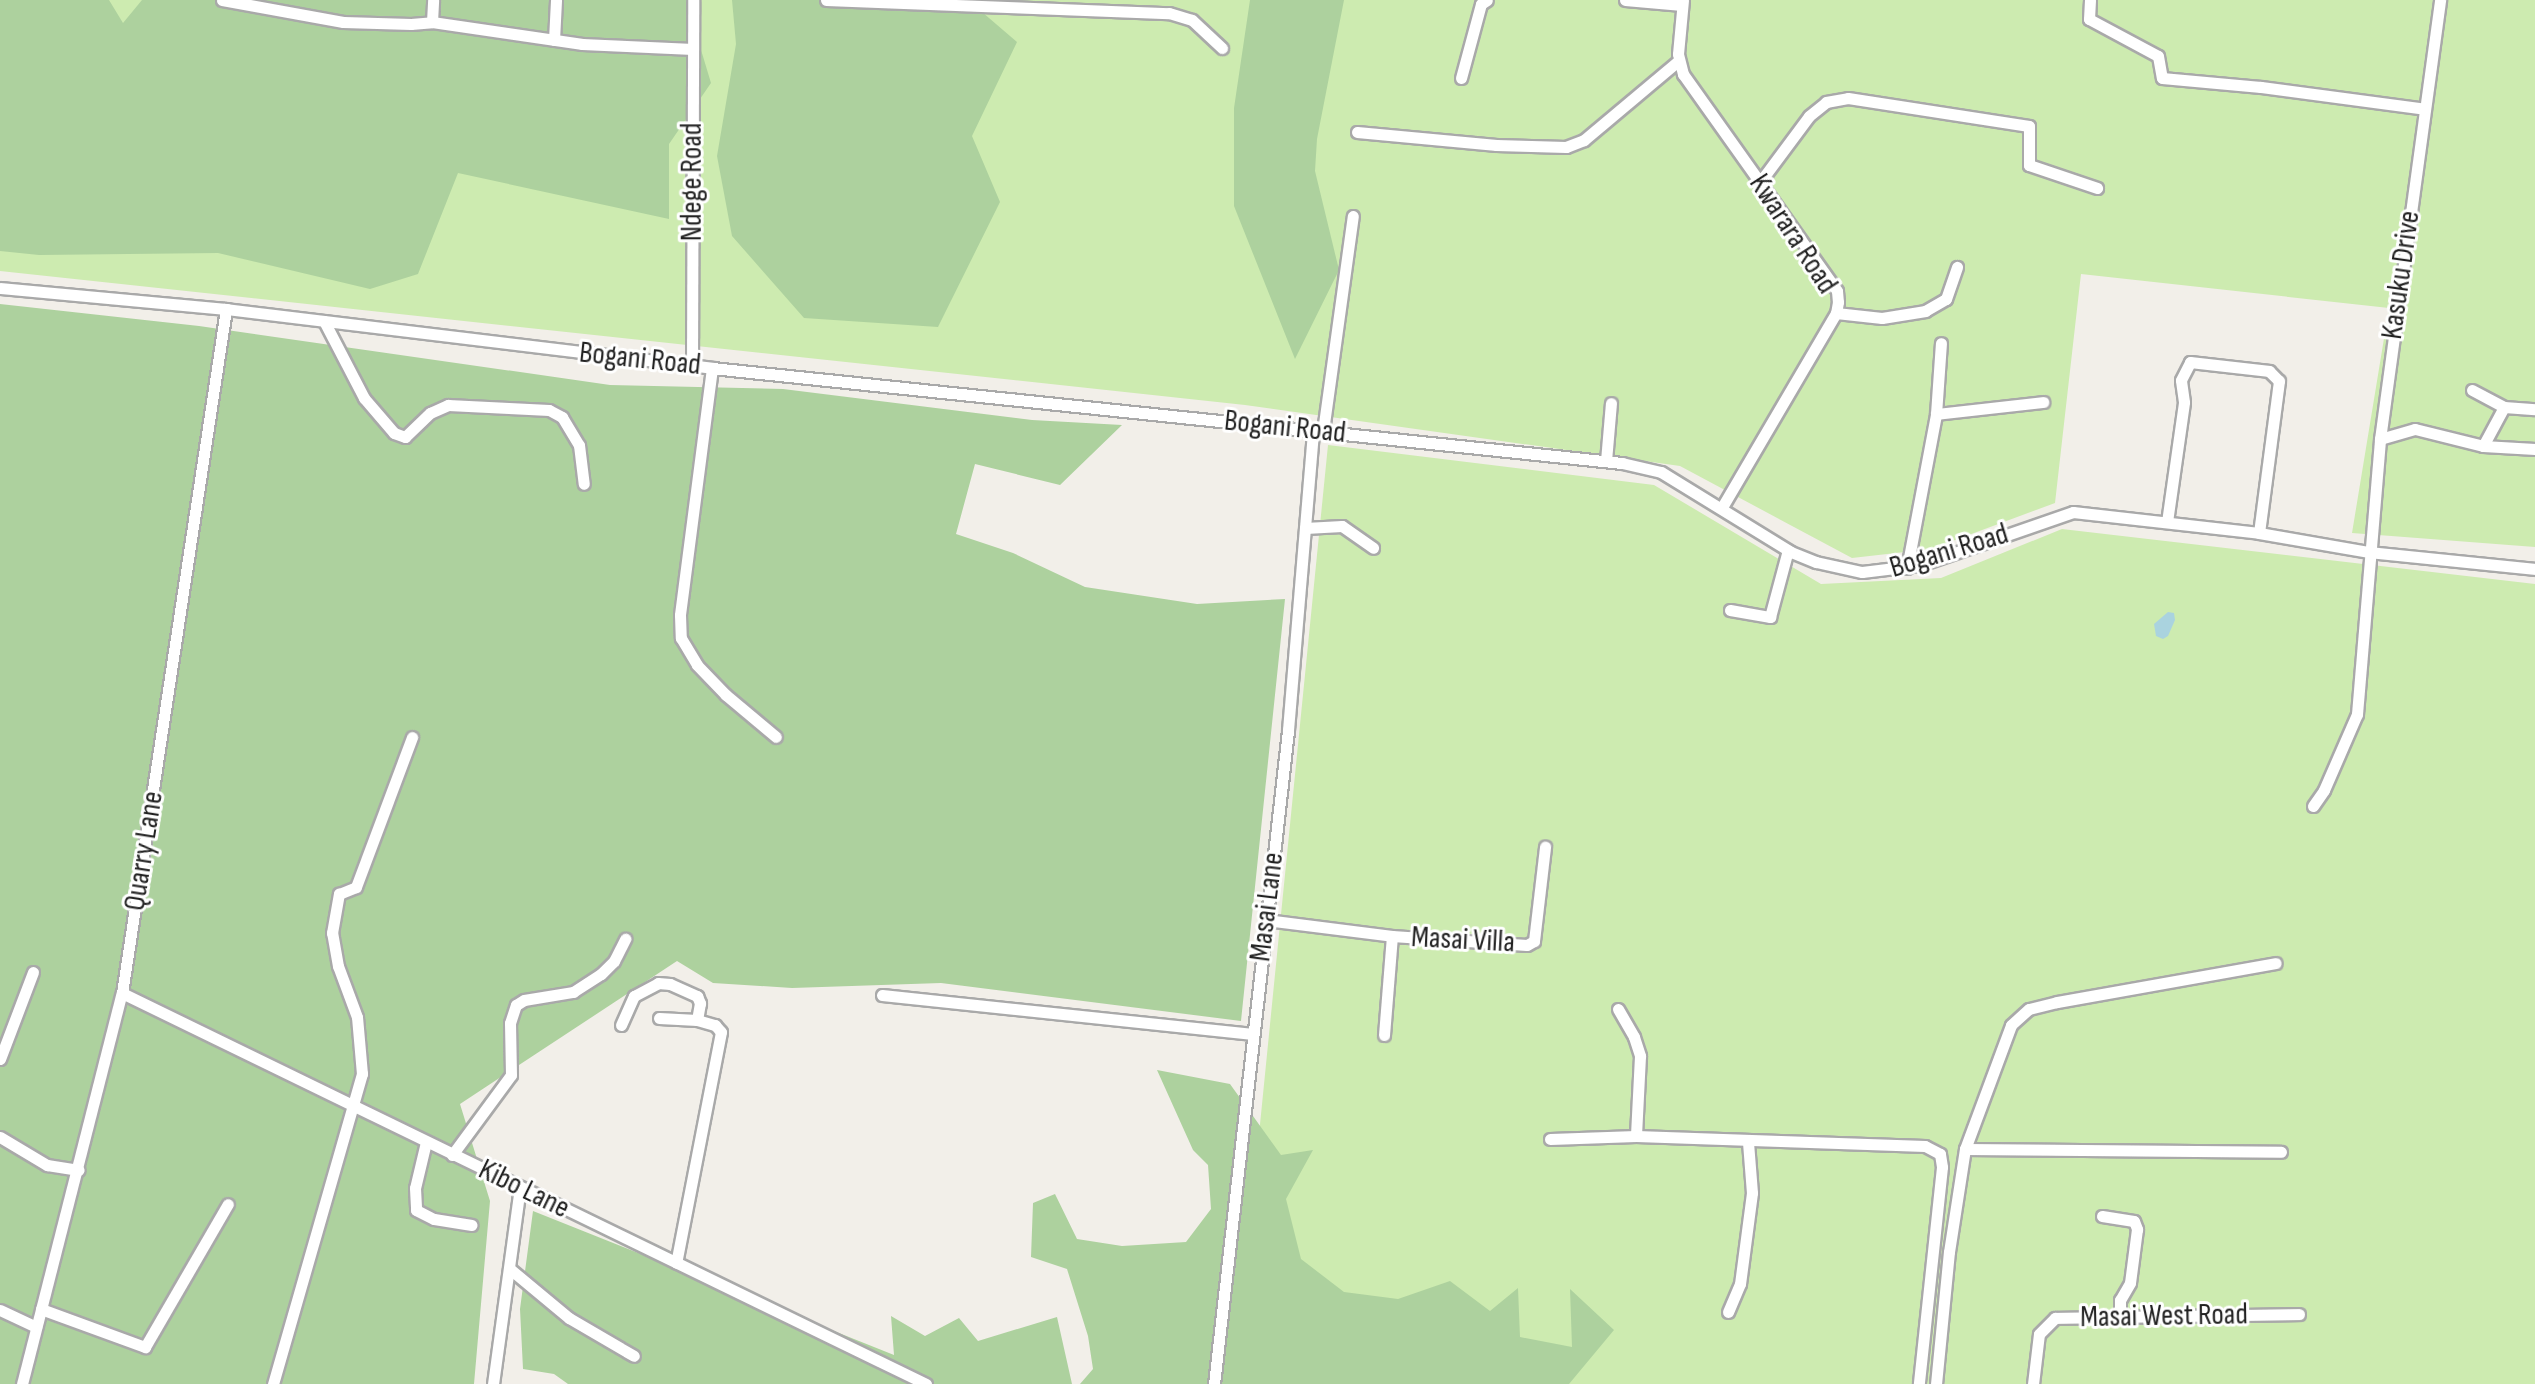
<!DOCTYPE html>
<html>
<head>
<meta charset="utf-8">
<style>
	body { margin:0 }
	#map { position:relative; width:2535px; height:1384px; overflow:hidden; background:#f2efe9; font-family:"Sofia Sans Condensed",sans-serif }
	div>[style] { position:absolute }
	.grass>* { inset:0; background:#cdebb0 }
	.forest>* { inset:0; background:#add19e }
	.water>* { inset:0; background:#aad3df }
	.roads { filter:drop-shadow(2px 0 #a9a9a9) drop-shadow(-2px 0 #a9a9a9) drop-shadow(0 2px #a9a9a9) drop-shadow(0 -2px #a9a9a9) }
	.street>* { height:11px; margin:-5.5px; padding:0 5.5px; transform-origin:5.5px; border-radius:5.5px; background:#fff }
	span { translate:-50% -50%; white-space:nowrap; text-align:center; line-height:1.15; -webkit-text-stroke:6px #fff; paint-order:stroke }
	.street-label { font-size:30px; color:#222 }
</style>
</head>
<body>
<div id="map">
	<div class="grass">
		<i style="clip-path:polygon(0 0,2535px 0,2535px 547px,2352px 533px,2389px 308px,2081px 274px,2055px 503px,1931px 549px,1852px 558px,1680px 466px,1245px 405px,0 271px)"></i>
		<i style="clip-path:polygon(1328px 445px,1654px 485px,1821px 584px,1941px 578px,2062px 529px,2535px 584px,2535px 1384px,1234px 1384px)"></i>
	</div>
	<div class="forest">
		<i style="clip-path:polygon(0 0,109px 0,123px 23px,142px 0,686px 0,711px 83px,669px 144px,669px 219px,458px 173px,418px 274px,370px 289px,218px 253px,39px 255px,0 251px)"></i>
		<i style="clip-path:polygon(732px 0,968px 0,1017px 42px,972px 136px,1000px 202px,938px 327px,804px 318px,732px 236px,717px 156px,736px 44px)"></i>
		<i style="clip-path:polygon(1250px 0,1344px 0,1317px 139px,1315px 171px,1339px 270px,1295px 359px,1234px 206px,1234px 108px)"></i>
		<i style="clip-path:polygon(0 304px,199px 326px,610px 385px,783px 389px,1032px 420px,1122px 425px,1060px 485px,975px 464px,956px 534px,1013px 553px,1085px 587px,1197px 604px,1285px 599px,1241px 1021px,941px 983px,792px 988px,713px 983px,677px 961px,460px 1104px,490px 1201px,474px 1384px,0 1384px)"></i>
		<i style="clip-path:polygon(1157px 1070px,1230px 1084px,1281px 1155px,1313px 1150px,1286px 1199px,1301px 1259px,1344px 1292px,1398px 1299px,1450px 1281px,1490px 1311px,1518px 1288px,1520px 1337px,1572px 1347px,1570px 1289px,1614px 1330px,1569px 1384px,1080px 1384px,1093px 1369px,1088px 1336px,1067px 1269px,1031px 1257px,1033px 1203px,1055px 1194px,1077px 1239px,1122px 1246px,1186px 1242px,1211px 1209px,1208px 1165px,1193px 1150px)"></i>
		<i style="clip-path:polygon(533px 1211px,894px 1355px,891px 1316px,925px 1336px,959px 1318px,978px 1341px,1057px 1317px,1072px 1384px,568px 1384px,554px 1374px,523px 1369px,520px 1309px)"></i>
	</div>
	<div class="water">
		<i style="clip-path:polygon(2168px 612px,2174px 613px,2175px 620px,2168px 636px,2163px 639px,2156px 636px,2154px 624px)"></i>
	</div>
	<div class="roads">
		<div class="street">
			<i style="left:222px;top:0;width:123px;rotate:10.3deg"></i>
			<i style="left:343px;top:22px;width:68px;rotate:1.7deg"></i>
			<i style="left:411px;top:24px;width:21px;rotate:-5deg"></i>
			<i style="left:432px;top:22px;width:22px;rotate:-87deg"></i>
			<i style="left:826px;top:0;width:343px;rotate:2.2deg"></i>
			<i style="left:1169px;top:13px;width:24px;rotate:17deg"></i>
			<i style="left:1192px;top:20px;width:41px;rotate:43deg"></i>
			<i style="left:1625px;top:0;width:57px;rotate:5deg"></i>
			<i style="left:1683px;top:0;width:54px;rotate:95.3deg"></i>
			<i style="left:1678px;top:54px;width:21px;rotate:76deg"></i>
			<i style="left:1683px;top:74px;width:266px;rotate:54.6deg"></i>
			<i style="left:1837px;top:291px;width:11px;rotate:85deg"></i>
			<i style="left:1838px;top:302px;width:11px;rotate:100deg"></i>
			<i style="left:1836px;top:313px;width:225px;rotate:120.4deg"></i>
			<i style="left:2090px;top:0;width:19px;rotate:93deg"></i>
			<i style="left:2089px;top:19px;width:78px;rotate:28.2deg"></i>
			<i style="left:2158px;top:56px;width:22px;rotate:80deg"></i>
			<i style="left:2162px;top:78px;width:99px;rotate:5.2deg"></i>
			<i style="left:2261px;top:87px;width:165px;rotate:7.6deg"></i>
			<i style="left:432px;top:22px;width:152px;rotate:8.3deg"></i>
			<i style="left:582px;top:44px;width:111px;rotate:2.6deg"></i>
			<i style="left:554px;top:40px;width:40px;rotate:-87.1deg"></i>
			<i style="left:1461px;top:78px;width:77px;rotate:-74.9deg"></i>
			<i style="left:1481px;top:4px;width:7px;rotate:-34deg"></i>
			<i style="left:1357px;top:132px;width:140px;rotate:5.3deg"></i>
			<i style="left:1496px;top:145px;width:70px;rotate:1.6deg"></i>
			<i style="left:1566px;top:147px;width:19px;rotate:-21deg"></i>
			<i style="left:1584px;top:140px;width:123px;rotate:-40deg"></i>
			<i style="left:1760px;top:182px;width:82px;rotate:-53.4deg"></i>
			<i style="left:1809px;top:116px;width:22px;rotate:-39deg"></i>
			<i style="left:1826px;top:102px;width:22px;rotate:-10deg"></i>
			<i style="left:1848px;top:98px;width:183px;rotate:8.8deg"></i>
			<i style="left:2029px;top:126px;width:39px;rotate:90deg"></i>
			<i style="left:2029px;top:165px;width:72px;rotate:18.7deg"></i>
			<i style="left:0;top:288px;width:227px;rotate:5.3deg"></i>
			<i style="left:226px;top:309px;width:490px;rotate:6.9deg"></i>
			<i style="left:712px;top:368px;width:915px;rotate:5.96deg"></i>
			<i style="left:1622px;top:463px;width:40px;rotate:13deg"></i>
			<i style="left:1661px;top:472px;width:153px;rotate:31.6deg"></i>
			<i style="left:1791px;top:552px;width:27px;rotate:22deg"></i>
			<i style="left:1816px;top:562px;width:47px;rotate:12.3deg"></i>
			<i style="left:1862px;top:572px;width:58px;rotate:-6.9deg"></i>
			<i style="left:1920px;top:565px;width:162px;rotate:-19.1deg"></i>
			<i style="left:2073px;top:512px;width:187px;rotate:6.4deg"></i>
			<i style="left:2259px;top:533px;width:112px;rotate:9.8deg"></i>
			<i style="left:2369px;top:552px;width:167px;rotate:5.8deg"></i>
			<i style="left:1836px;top:313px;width:46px;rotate:6.2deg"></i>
			<i style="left:1882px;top:318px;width:44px;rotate:-9.2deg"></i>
			<i style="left:1925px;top:311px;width:24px;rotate:-30deg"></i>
			<i style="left:1946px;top:299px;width:34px;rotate:-71deg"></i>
			<i style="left:324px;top:321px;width:87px;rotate:62.5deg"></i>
			<i style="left:364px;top:398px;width:46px;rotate:49.4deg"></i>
			<i style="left:394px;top:433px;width:12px;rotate:20deg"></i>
			<i style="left:405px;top:437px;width:35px;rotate:-44deg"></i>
			<i style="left:430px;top:413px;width:20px;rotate:-24deg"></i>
			<i style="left:448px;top:405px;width:101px;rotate:2.8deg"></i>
			<i style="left:549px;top:410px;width:15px;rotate:28deg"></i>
			<i style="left:562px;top:417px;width:33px;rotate:59deg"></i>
			<i style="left:579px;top:445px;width:39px;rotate:83deg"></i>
			<i style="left:692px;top:364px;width:364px;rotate:-89.8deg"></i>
			<i style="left:712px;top:368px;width:249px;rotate:97.4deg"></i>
			<i style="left:680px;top:615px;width:23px;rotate:88deg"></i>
			<i style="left:681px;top:638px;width:31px;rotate:59deg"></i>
			<i style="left:697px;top:665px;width:42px;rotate:46deg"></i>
			<i style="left:726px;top:695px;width:65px;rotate:40deg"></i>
			<i style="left:2472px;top:390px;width:36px;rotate:28deg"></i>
			<i style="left:1936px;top:414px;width:108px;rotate:-6.4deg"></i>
			<i style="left:1323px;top:431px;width:217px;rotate:-82.1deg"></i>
			<i style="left:2380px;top:439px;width:36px;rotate:-16deg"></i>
			<i style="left:2415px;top:429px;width:70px;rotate:14deg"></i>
			<i style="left:2483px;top:446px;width:52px;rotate:3.3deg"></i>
			<i style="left:2483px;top:446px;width:44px;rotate:-61.7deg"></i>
			<i style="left:2504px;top:407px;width:31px;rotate:4deg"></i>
			<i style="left:1606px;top:461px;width:58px;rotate:-85.1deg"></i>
			<i style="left:2167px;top:522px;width:121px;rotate:-81.9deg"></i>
			<i style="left:2184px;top:402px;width:22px;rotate:-98deg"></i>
			<i style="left:2181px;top:380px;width:20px;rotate:-63deg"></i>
			<i style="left:2190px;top:362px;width:80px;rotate:6.5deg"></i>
			<i style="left:2269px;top:371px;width:14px;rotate:45deg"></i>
			<i style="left:2279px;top:381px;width:153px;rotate:97.5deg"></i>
			<i style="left:1305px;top:528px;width:37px;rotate:-3deg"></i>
			<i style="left:1342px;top:526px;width:38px;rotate:35deg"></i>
			<i style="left:1907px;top:568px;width:157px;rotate:-79.3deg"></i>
			<i style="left:1936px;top:414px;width:71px;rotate:-86deg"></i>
			<i style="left:1730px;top:610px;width:41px;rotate:9.9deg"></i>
			<i style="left:1770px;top:617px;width:69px;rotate:-75deg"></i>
			<i style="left:2313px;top:806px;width:19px;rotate:-55deg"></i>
			<i style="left:2324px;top:790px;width:83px;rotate:-66.5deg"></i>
			<i style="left:2357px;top:714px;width:276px;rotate:-85.2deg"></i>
			<i style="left:2380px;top:439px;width:443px;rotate:-82.2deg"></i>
			<i style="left:1266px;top:920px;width:127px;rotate:7.2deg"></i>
			<i style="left:1392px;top:936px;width:135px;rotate:3.8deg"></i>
			<i style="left:1527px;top:945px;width:8px;rotate:-30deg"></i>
			<i style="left:1534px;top:941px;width:95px;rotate:-83.3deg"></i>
			<i style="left:122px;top:993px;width:894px;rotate:25.93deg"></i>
			<i style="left:882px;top:995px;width:373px;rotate:6deg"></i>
			<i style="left:1618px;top:1009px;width:32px;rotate:60deg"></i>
			<i style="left:1634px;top:1037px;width:20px;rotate:72deg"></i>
			<i style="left:1640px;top:1056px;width:80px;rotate:92.9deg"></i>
			<i style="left:1636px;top:1136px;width:289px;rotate:2deg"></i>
			<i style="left:1925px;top:1146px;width:17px;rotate:28deg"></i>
			<i style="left:1940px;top:1154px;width:13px;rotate:81deg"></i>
			<i style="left:1942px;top:1167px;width:218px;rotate:96.1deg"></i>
			<i style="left:659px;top:1018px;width:38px;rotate:3deg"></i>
			<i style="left:697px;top:1020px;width:19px;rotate:16deg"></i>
			<i style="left:715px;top:1025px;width:9px;rotate:49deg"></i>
			<i style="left:721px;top:1032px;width:235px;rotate:101deg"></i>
			<i style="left:621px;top:1025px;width:32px;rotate:-66deg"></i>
			<i style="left:634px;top:996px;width:27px;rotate:-28deg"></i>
			<i style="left:658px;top:983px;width:12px;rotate:5deg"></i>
			<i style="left:670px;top:984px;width:30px;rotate:24deg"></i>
			<i style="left:697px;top:996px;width:8px;rotate:67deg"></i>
			<i style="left:700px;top:1003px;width:17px;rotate:100deg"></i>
			<i style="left:1384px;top:1035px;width:99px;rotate:-85.4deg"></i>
			<i style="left:0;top:1059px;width:93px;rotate:-69.2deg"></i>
			<i style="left:0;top:1137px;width:55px;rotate:30.8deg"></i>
			<i style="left:47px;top:1165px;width:32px;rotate:9deg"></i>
			<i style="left:1550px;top:1139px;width:86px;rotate:-2deg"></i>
			<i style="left:426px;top:1142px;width:47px;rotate:103.4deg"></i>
			<i style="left:415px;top:1188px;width:22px;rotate:87deg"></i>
			<i style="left:416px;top:1210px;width:20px;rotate:27deg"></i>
			<i style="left:434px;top:1219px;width:38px;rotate:9deg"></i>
			<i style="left:1965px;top:1149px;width:316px;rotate:0.5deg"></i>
			<i style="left:452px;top:1155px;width:99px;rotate:-53.6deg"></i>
			<i style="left:511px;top:1075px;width:52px;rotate:-91.1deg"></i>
			<i style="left:510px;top:1023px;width:19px;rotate:-72deg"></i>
			<i style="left:516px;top:1005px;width:9px;rotate:-32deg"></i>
			<i style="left:524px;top:1000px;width:50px;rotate:-9.3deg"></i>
			<i style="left:573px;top:992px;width:33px;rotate:-33deg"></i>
			<i style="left:601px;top:974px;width:18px;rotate:-45deg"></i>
			<i style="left:614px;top:961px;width:25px;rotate:-63deg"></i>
			<i style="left:2102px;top:1216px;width:32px;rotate:9deg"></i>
			<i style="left:2134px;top:1221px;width:9px;rotate:69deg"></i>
			<i style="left:2137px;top:1229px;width:54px;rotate:97.4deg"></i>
			<i style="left:2130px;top:1283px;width:20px;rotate:120deg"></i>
			<i style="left:2120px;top:1300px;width:17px;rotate:90deg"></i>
			<i style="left:510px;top:1269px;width:77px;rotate:39.7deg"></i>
			<i style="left:569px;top:1318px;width:75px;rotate:30.3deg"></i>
			<i style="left:41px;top:1309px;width:111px;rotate:20.1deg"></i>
			<i style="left:145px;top:1347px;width:165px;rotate:-59.9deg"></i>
			<i style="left:0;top:1310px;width:40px;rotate:25deg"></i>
			<i style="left:1728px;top:1312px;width:30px;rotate:-67deg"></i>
			<i style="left:1740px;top:1284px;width:92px;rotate:-82.5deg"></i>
			<i style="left:1752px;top:1193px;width:51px;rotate:-94.5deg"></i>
			<i style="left:22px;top:1384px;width:404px;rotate:-75.7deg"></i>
			<i style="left:122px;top:993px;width:692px;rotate:-81.35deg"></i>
			<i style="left:273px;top:1384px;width:323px;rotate:-74deg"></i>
			<i style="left:362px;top:1074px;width:57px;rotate:-95deg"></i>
			<i style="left:357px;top:1017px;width:54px;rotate:-110.4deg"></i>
			<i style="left:338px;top:966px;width:34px;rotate:-100deg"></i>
			<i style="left:332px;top:933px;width:40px;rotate:-80deg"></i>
			<i style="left:339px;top:894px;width:18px;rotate:-22deg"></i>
			<i style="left:356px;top:887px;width:160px;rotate:-69.5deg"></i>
			<i style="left:493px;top:1384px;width:199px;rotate:-82.2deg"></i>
			<i style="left:1214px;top:1384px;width:658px;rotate:-83.54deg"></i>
			<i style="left:1288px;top:730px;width:301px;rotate:-85.2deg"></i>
			<i style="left:1936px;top:1384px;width:133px;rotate:-84.4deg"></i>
			<i style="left:1949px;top:1252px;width:104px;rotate:-81.2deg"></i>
			<i style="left:1965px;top:1149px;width:132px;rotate:-69.6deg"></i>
			<i style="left:2011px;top:1025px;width:24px;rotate:-42deg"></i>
			<i style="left:2029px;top:1009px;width:29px;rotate:-14deg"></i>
			<i style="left:2057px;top:1002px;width:222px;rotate:-10.1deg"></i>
			<i style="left:2033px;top:1384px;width:50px;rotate:-83.2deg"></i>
			<i style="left:2039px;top:1334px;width:23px;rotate:-45deg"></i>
			<i style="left:2055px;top:1318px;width:244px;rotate:-0.9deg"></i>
		</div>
	</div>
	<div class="street-label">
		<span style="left:692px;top:182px;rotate:-90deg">Ndege Road</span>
		<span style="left:1793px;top:234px;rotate:57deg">Kwarara Road</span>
		<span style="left:2401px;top:275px;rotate:-82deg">Kasuku Drive</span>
		<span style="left:640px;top:359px;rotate:6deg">Bogani Road</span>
		<span style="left:1285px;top:427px;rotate:6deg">Bogani Road</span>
		<span style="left:1949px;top:551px;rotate:-17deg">Bogani Road</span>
		<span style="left:144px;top:851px;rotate:-81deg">Quarry Lane</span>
		<span style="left:1267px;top:907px;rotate:-83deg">Masai Lane</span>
		<span style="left:1463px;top:940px;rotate:3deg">Masai Villa</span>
		<span style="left:524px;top:1189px;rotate:26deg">Kibo Lane</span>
		<span style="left:2164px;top:1316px;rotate:-1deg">Masai West Road</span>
	</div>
</div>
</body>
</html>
